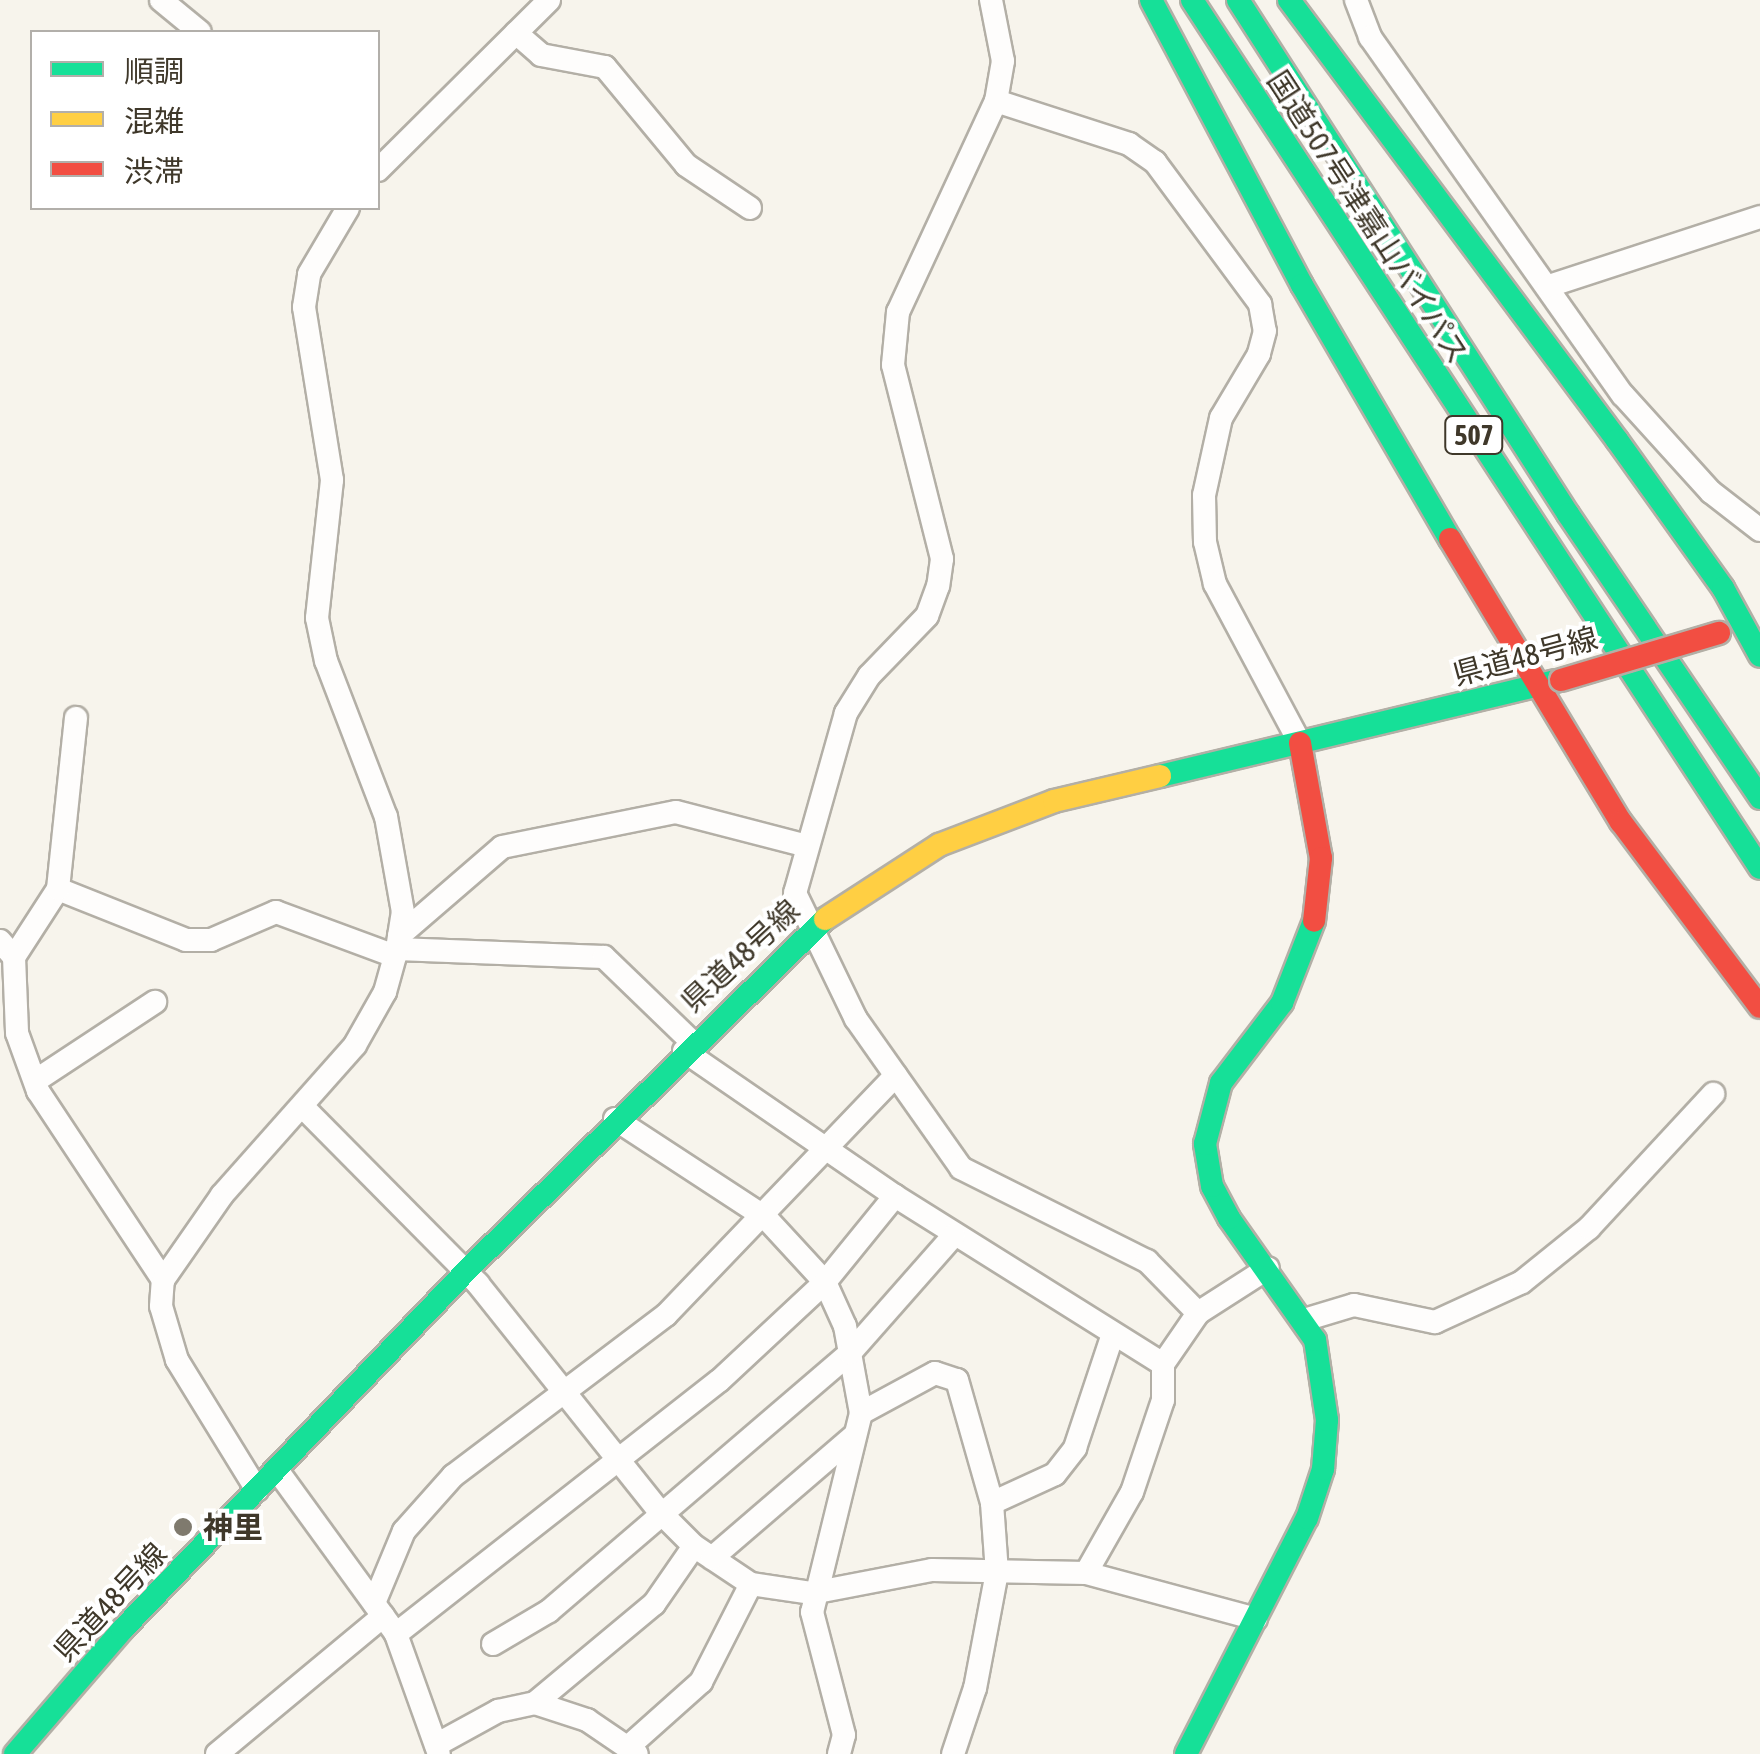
<!DOCTYPE html>
<html>
<head>
<meta charset="utf-8">
<style>
	body { margin:0 }
	#map { position:relative; width:1760px; height:1754px; overflow:hidden; background:#f7f4ec; font-family:"Asap Condensed","Noto Sans JP",sans-serif }
	div>[style] { position:absolute }
	.roads { filter:drop-shadow(2px 0 #b3afa6) drop-shadow(-2px 0 #b3afa6) drop-shadow(0 2px #b3afa6) drop-shadow(0 -2px #b3afa6) }
	.street>* { height:22px; margin:-11px; padding:0 11px; transform-origin:11px; border-radius:11px; background:#fefdfc }
	.fast>* { height:22px; margin:-11px; padding:0 11px; transform-origin:11px; border-radius:11px; background:#16e098 }
	.slow>* { height:22px; margin:-11px; padding:0 11px; transform-origin:11px; border-radius:11px; background:#ffcf43 }
	.jam>* { height:22px; margin:-11px; padding:0 11px; transform-origin:11px; border-radius:11px; background:#f24e42 }
	.bridges { filter:drop-shadow(2px 0 #b3afa6) drop-shadow(-2px 0 #b3afa6) drop-shadow(0 2px #b3afa6) drop-shadow(0 -2px #b3afa6) }
	.jam-bridge>* { height:22px; margin:-11px; padding:0 11px; transform-origin:11px; border-radius:11px; background:#f24e42 }
	.dots>* { width:28px; height:28px; translate:-50% -50%; box-sizing:border-box; border:5px solid #fff; border-radius:50% }
	span { translate:-50% -50%; white-space:nowrap; text-align:center; line-height:1.15; -webkit-text-stroke:8px #fff; paint-order:stroke }
	.shield-label span { padding:2px 8px; background:#fff; border:2px solid; border-radius:8px; -webkit-text-stroke-width:0 }
	.shield-label { font-size:28px; color:#3f382a; font-weight:700 }
	.street-label { font-size:30px; color:#3f382a }
	.poi-label { font-size:30px; color:#3f382a; font-weight:700 }
	.left { translate:0 -50%; text-align:left }
	.legend { position:absolute; left:30px; top:30px; width:350px; height:180px; box-sizing:border-box; background:#fff; border:2px solid #b2afaa; margin:0; padding:12px 18px; list-style:none; font-size:30px; color:#3f382a }
	.legend li { display:flex; align-items:center; gap:20px; height:50px }
	.legend b { width:50px; border:2px solid #b2afaa }
</style>
</head>
<body>
<div id="map">
	<div class="roads">
		<div class="street">
			<i style="left:161px;top:0;width:50px;rotate:39.4deg"></i>
			<i style="left:991px;top:0;width:62px;rotate:78.9deg"></i>
			<i style="left:1003px;top:61px;width:41px;rotate:99.9deg"></i>
			<i style="left:996px;top:101px;width:233px;rotate:114.9deg"></i>
			<i style="left:898px;top:312px;width:53px;rotate:95.4deg"></i>
			<i style="left:893px;top:365px;width:200px;rotate:75.8deg"></i>
			<i style="left:942px;top:559px;width:27px;rotate:98deg"></i>
			<i style="left:938px;top:586px;width:32px;rotate:110deg"></i>
			<i style="left:927px;top:616px;width:83px;rotate:134deg"></i>
			<i style="left:869px;top:676px;width:44px;rotate:121.9deg"></i>
			<i style="left:846px;top:713px;width:187px;rotate:105.8deg"></i>
			<i style="left:795px;top:893px;width:140px;rotate:64.2deg"></i>
			<i style="left:856px;top:1019px;width:182px;rotate:54.8deg"></i>
			<i style="left:961px;top:1168px;width:208px;rotate:26.6deg"></i>
			<i style="left:1147px;top:1261px;width:73px;rotate:45.6deg"></i>
			<i style="left:1356px;top:0;width:40px;rotate:69deg"></i>
			<i style="left:1370px;top:37px;width:438px;rotate:54.8deg"></i>
			<i style="left:1623px;top:395px;width:131px;rotate:47.8deg"></i>
			<i style="left:1711px;top:492px;width:62px;rotate:37.8deg"></i>
			<i style="left:516px;top:33px;width:33px;rotate:41deg"></i>
			<i style="left:541px;top:55px;width:65px;rotate:10.6deg"></i>
			<i style="left:605px;top:67px;width:127px;rotate:50.4deg"></i>
			<i style="left:686px;top:165px;width:77px;rotate:33.9deg"></i>
			<i style="left:996px;top:101px;width:140px;rotate:17.9deg"></i>
			<i style="left:1129px;top:144px;width:32px;rotate:35deg"></i>
			<i style="left:1155px;top:162px;width:177px;rotate:53.5deg"></i>
			<i style="left:1260px;top:304px;width:27px;rotate:80deg"></i>
			<i style="left:1265px;top:331px;width:24px;rotate:105deg"></i>
			<i style="left:1259px;top:354px;width:74px;rotate:120.7deg"></i>
			<i style="left:1221px;top:418px;width:79px;rotate:102.4deg"></i>
			<i style="left:1204px;top:495px;width:47px;rotate:88.8deg"></i>
			<i style="left:1205px;top:542px;width:43px;rotate:76.6deg"></i>
			<i style="left:1215px;top:584px;width:180px;rotate:61.9deg"></i>
			<i style="left:378px;top:170px;width:241px;rotate:-44.8deg"></i>
			<i style="left:1549px;top:286px;width:222px;rotate:-18.1deg"></i>
			<i style="left:58px;top:889px;width:138px;rotate:21.7deg"></i>
			<i style="left:186px;top:940px;width:25px"></i>
			<i style="left:211px;top:940px;width:71px;rotate:-23.3deg"></i>
			<i style="left:276px;top:912px;width:127px;rotate:20.3deg"></i>
			<i style="left:399px;top:936px;width:136px;rotate:-40.8deg"></i>
			<i style="left:502px;top:847px;width:177px;rotate:-11.4deg"></i>
			<i style="left:676px;top:812px;width:135px;rotate:14.5deg"></i>
			<i style="left:0;top:941px;width:21px;rotate:49deg"></i>
			<i style="left:14px;top:957px;width:76px;rotate:87.7deg"></i>
			<i style="left:17px;top:1033px;width:62px;rotate:70.1deg"></i>
			<i style="left:38px;top:1091px;width:227px;rotate:56.5deg"></i>
			<i style="left:397px;top:949px;width:207px;rotate:2.2deg"></i>
			<i style="left:604px;top:957px;width:124px;rotate:44deg"></i>
			<i style="left:14px;top:957px;width:81px;rotate:-57.1deg"></i>
			<i style="left:58px;top:889px;width:172px;rotate:-84deg"></i>
			<i style="left:684px;top:1051px;width:256px;rotate:34.5deg"></i>
			<i style="left:895px;top:1196px;width:316px;rotate:32.1deg"></i>
			<i style="left:1163px;top:1364px;width:36px;rotate:90deg"></i>
			<i style="left:1163px;top:1400px;width:97px;rotate:108.6deg"></i>
			<i style="left:1132px;top:1492px;width:93px;rotate:119.6deg"></i>
			<i style="left:35px;top:1081px;width:144px;rotate:-33.4deg"></i>
			<i style="left:303px;top:1107px;width:249px;rotate:45.3deg"></i>
			<i style="left:478px;top:1284px;width:293px;rotate:51.4deg"></i>
			<i style="left:661px;top:1513px;width:47px;rotate:45deg"></i>
			<i style="left:694px;top:1546px;width:69px;rotate:33.7deg"></i>
			<i style="left:751px;top:1584px;width:62px;rotate:8.4deg"></i>
			<i style="left:812px;top:1593px;width:122px;rotate:-10.9deg"></i>
			<i style="left:932px;top:1570px;width:154px;rotate:1.1deg"></i>
			<i style="left:1086px;top:1573px;width:176px;rotate:15.1deg"></i>
			<i style="left:615px;top:1119px;width:179px;rotate:33.2deg"></i>
			<i style="left:765px;top:1217px;width:88px;rotate:47.3deg"></i>
			<i style="left:825px;top:1282px;width:48px;rotate:65.6deg"></i>
			<i style="left:845px;top:1326px;width:88px;rotate:79.6deg"></i>
			<i style="left:861px;top:1413px;width:205px;rotate:103.8deg"></i>
			<i style="left:812px;top:1612px;width:127px;rotate:75.4deg"></i>
			<i style="left:844px;top:1735px;width:20px;rotate:105deg"></i>
			<i style="left:1304px;top:1320px;width:52px;rotate:-16.7deg"></i>
			<i style="left:1354px;top:1305px;width:83px;rotate:11.9deg"></i>
			<i style="left:1435px;top:1322px;width:96px;rotate:-24.7deg"></i>
			<i style="left:1522px;top:1282px;width:86px;rotate:-38.9deg"></i>
			<i style="left:1589px;top:1228px;width:183px;rotate:-47.2deg"></i>
			<i style="left:1163px;top:1364px;width:62px;rotate:-55.5deg"></i>
			<i style="left:1198px;top:1313px;width:83px;rotate:-32.7deg"></i>
			<i style="left:861px;top:1413px;width:84px;rotate:-28.4deg"></i>
			<i style="left:935px;top:1373px;width:23px;rotate:18deg"></i>
			<i style="left:957px;top:1380px;width:128px;rotate:74.1deg"></i>
			<i style="left:992px;top:1503px;width:69px;rotate:85.9deg"></i>
			<i style="left:997px;top:1572px;width:118px;rotate:100.7deg"></i>
			<i style="left:975px;top:1688px;width:70px;rotate:108.4deg"></i>
			<i style="left:277px;top:1470px;width:203px;rotate:54deg"></i>
			<i style="left:396px;top:1634px;width:127px;rotate:70.3deg"></i>
			<i style="left:257px;top:1490px;width:153px;rotate:-121.6deg"></i>
			<i style="left:177px;top:1360px;width:56px;rotate:-106.5deg"></i>
			<i style="left:161px;top:1306px;width:26px;rotate:-86deg"></i>
			<i style="left:163px;top:1280px;width:103px;rotate:-55.2deg"></i>
			<i style="left:222px;top:1195px;width:200px;rotate:-48.4deg"></i>
			<i style="left:355px;top:1045px;width:61px;rotate:-60.5deg"></i>
			<i style="left:385px;top:992px;width:45px;rotate:-74.4deg"></i>
			<i style="left:397px;top:949px;width:37px;rotate:-81deg"></i>
			<i style="left:403px;top:912px;width:97px;rotate:-100.1deg"></i>
			<i style="left:386px;top:817px;width:167px;rotate:-111deg"></i>
			<i style="left:326px;top:661px;width:44px;rotate:-101.8deg"></i>
			<i style="left:317px;top:618px;width:139px;rotate:-83.8deg"></i>
			<i style="left:332px;top:480px;width:175px;rotate:-99.2deg"></i>
			<i style="left:304px;top:307px;width:33px;rotate:-81deg"></i>
			<i style="left:309px;top:274px;width:77px;rotate:-59.4deg"></i>
			<i style="left:992px;top:1503px;width:69px;rotate:-24.7deg"></i>
			<i style="left:1055px;top:1474px;width:33px;rotate:-52deg"></i>
			<i style="left:1075px;top:1448px;width:120px;rotate:-71.6deg"></i>
			<i style="left:712px;top:1558px;width:187px;rotate:-40.7deg"></i>
			<i style="left:374px;top:1603px;width:78px;rotate:-67.4deg"></i>
			<i style="left:404px;top:1531px;width:74px;rotate:-48.3deg"></i>
			<i style="left:453px;top:1476px;width:267px;rotate:-37.1deg"></i>
			<i style="left:666px;top:1315px;width:332px;rotate:-46.2deg"></i>
			<i style="left:396px;top:1634px;width:410px;rotate:-38.1deg"></i>
			<i style="left:719px;top:1381px;width:145px;rotate:-43deg"></i>
			<i style="left:825px;top:1282px;width:111px;rotate:-50.9deg"></i>
			<i style="left:493px;top:1644px;width:65px;rotate:-30.5deg"></i>
			<i style="left:549px;top:1611px;width:396px;rotate:-40.6deg"></i>
			<i style="left:850px;top:1353px;width:157px;rotate:-48.6deg"></i>
			<i style="left:535px;top:1703px;width:55px;rotate:18.1deg"></i>
			<i style="left:587px;top:1720px;width:60px;rotate:34.2deg"></i>
			<i style="left:436px;top:1745px;width:71px;rotate:-28.7deg"></i>
			<i style="left:498px;top:1711px;width:38px;rotate:-12deg"></i>
			<i style="left:535px;top:1703px;width:155px;rotate:-39.8deg"></i>
			<i style="left:654px;top:1604px;width:70px;rotate:-55.4deg"></i>
			<i style="left:628px;top:1747px;width:98px;rotate:-41.7deg"></i>
			<i style="left:701px;top:1682px;width:110px;rotate:-63deg"></i>
			<i style="left:217px;top:1754px;width:216px;rotate:-39.7deg"></i>
		</div>
		<div class="fast">
			<i style="left:1151px;top:0;width:323px;rotate:62.1deg"></i>
			<i style="left:1302px;top:285px;width:294px;rotate:59.8deg"></i>
			<i style="left:1192px;top:0;width:1037px;rotate:56.8deg"></i>
			<i style="left:1238px;top:0;width:611px;rotate:57.3deg"></i>
			<i style="left:1568px;top:514px;width:343px;rotate:55.9deg"></i>
			<i style="left:1289px;top:0;width:549px;rotate:53.3deg"></i>
			<i style="left:1617px;top:440px;width:182px;rotate:54.4deg"></i>
			<i style="left:1723px;top:588px;width:77px;rotate:61.4deg"></i>
			<i style="left:1160px;top:776px;width:407px;rotate:-13.5deg"></i>
			<i style="left:15px;top:1754px;width:164px;rotate:-49.2deg"></i>
			<i style="left:122px;top:1630px;width:496px;rotate:-46.2deg"></i>
			<i style="left:465px;top:1272px;width:504px;rotate:-44.44deg"></i>
			<i style="left:1186px;top:1754px;width:265px;rotate:-62.9deg"></i>
			<i style="left:1307px;top:1518px;width:52px;rotate:-71.9deg"></i>
			<i style="left:1323px;top:1469px;width:49px;rotate:-85.3deg"></i>
			<i style="left:1327px;top:1420px;width:81px;rotate:-98.5deg"></i>
			<i style="left:1315px;top:1340px;width:149px;rotate:-125.2deg"></i>
			<i style="left:1229px;top:1218px;width:36px;rotate:-118deg"></i>
			<i style="left:1212px;top:1186px;width:43px;rotate:-99.5deg"></i>
			<i style="left:1205px;top:1144px;width:63px;rotate:-75.3deg"></i>
			<i style="left:1221px;top:1083px;width:101px;rotate:-52.7deg"></i>
			<i style="left:1282px;top:1003px;width:88px;rotate:-68.7deg"></i>
		</div>
		<div class="slow">
			<i style="left:825px;top:919px;width:136px;rotate:-33deg"></i>
			<i style="left:939px;top:845px;width:123px;rotate:-20.9deg"></i>
			<i style="left:1054px;top:801px;width:109px;rotate:-13.3deg"></i>
		</div>
		<div class="jam">
			<i style="left:1450px;top:539px;width:331px;rotate:58.9deg"></i>
			<i style="left:1621px;top:822px;width:231px;rotate:53.1deg"></i>
			<i style="left:1300px;top:743px;width:117px;rotate:79.7deg"></i>
			<i style="left:1321px;top:858px;width:63px;rotate:96.3deg"></i>
		</div>
	</div>
	<div class="bridges">
		<div class="jam-bridge">
			<i style="left:1561px;top:680px;width:165px;rotate:-16.6deg"></i>
		</div>
	</div>
	<div class="dots">
		<i style="left:183px;top:1527px;background:#7f7a6e"></i>
	</div>
	<div class="shield-label">
		<span style="left:1474px;top:435px">507</span>
	</div>
	<div class="street-label">
		<span style="left:1368px;top:217px;rotate:57deg">国道507号津嘉山バイパス</span>
		<span style="left:1525px;top:656px;rotate:-15deg">県道48号線</span>
		<span style="left:740px;top:956px;rotate:-43deg">県道48号線</span>
		<span style="left:110px;top:1602px;rotate:-47deg">県道48号線</span>
	</div>
	<div class="poi-label">
		<span class="left" style="left:203px;top:1527px">神里</span>
	</div>
	<ul class="legend">
	<li><b style="height:12px;background:#16e098"></b>順調</li>
	<li><b style="height:12px;background:#ffcf43"></b>混雑</li>
	<li><b style="height:12px;background:#f24e42"></b>渋滞</li>
	</ul>
</div>
</body>
</html>
